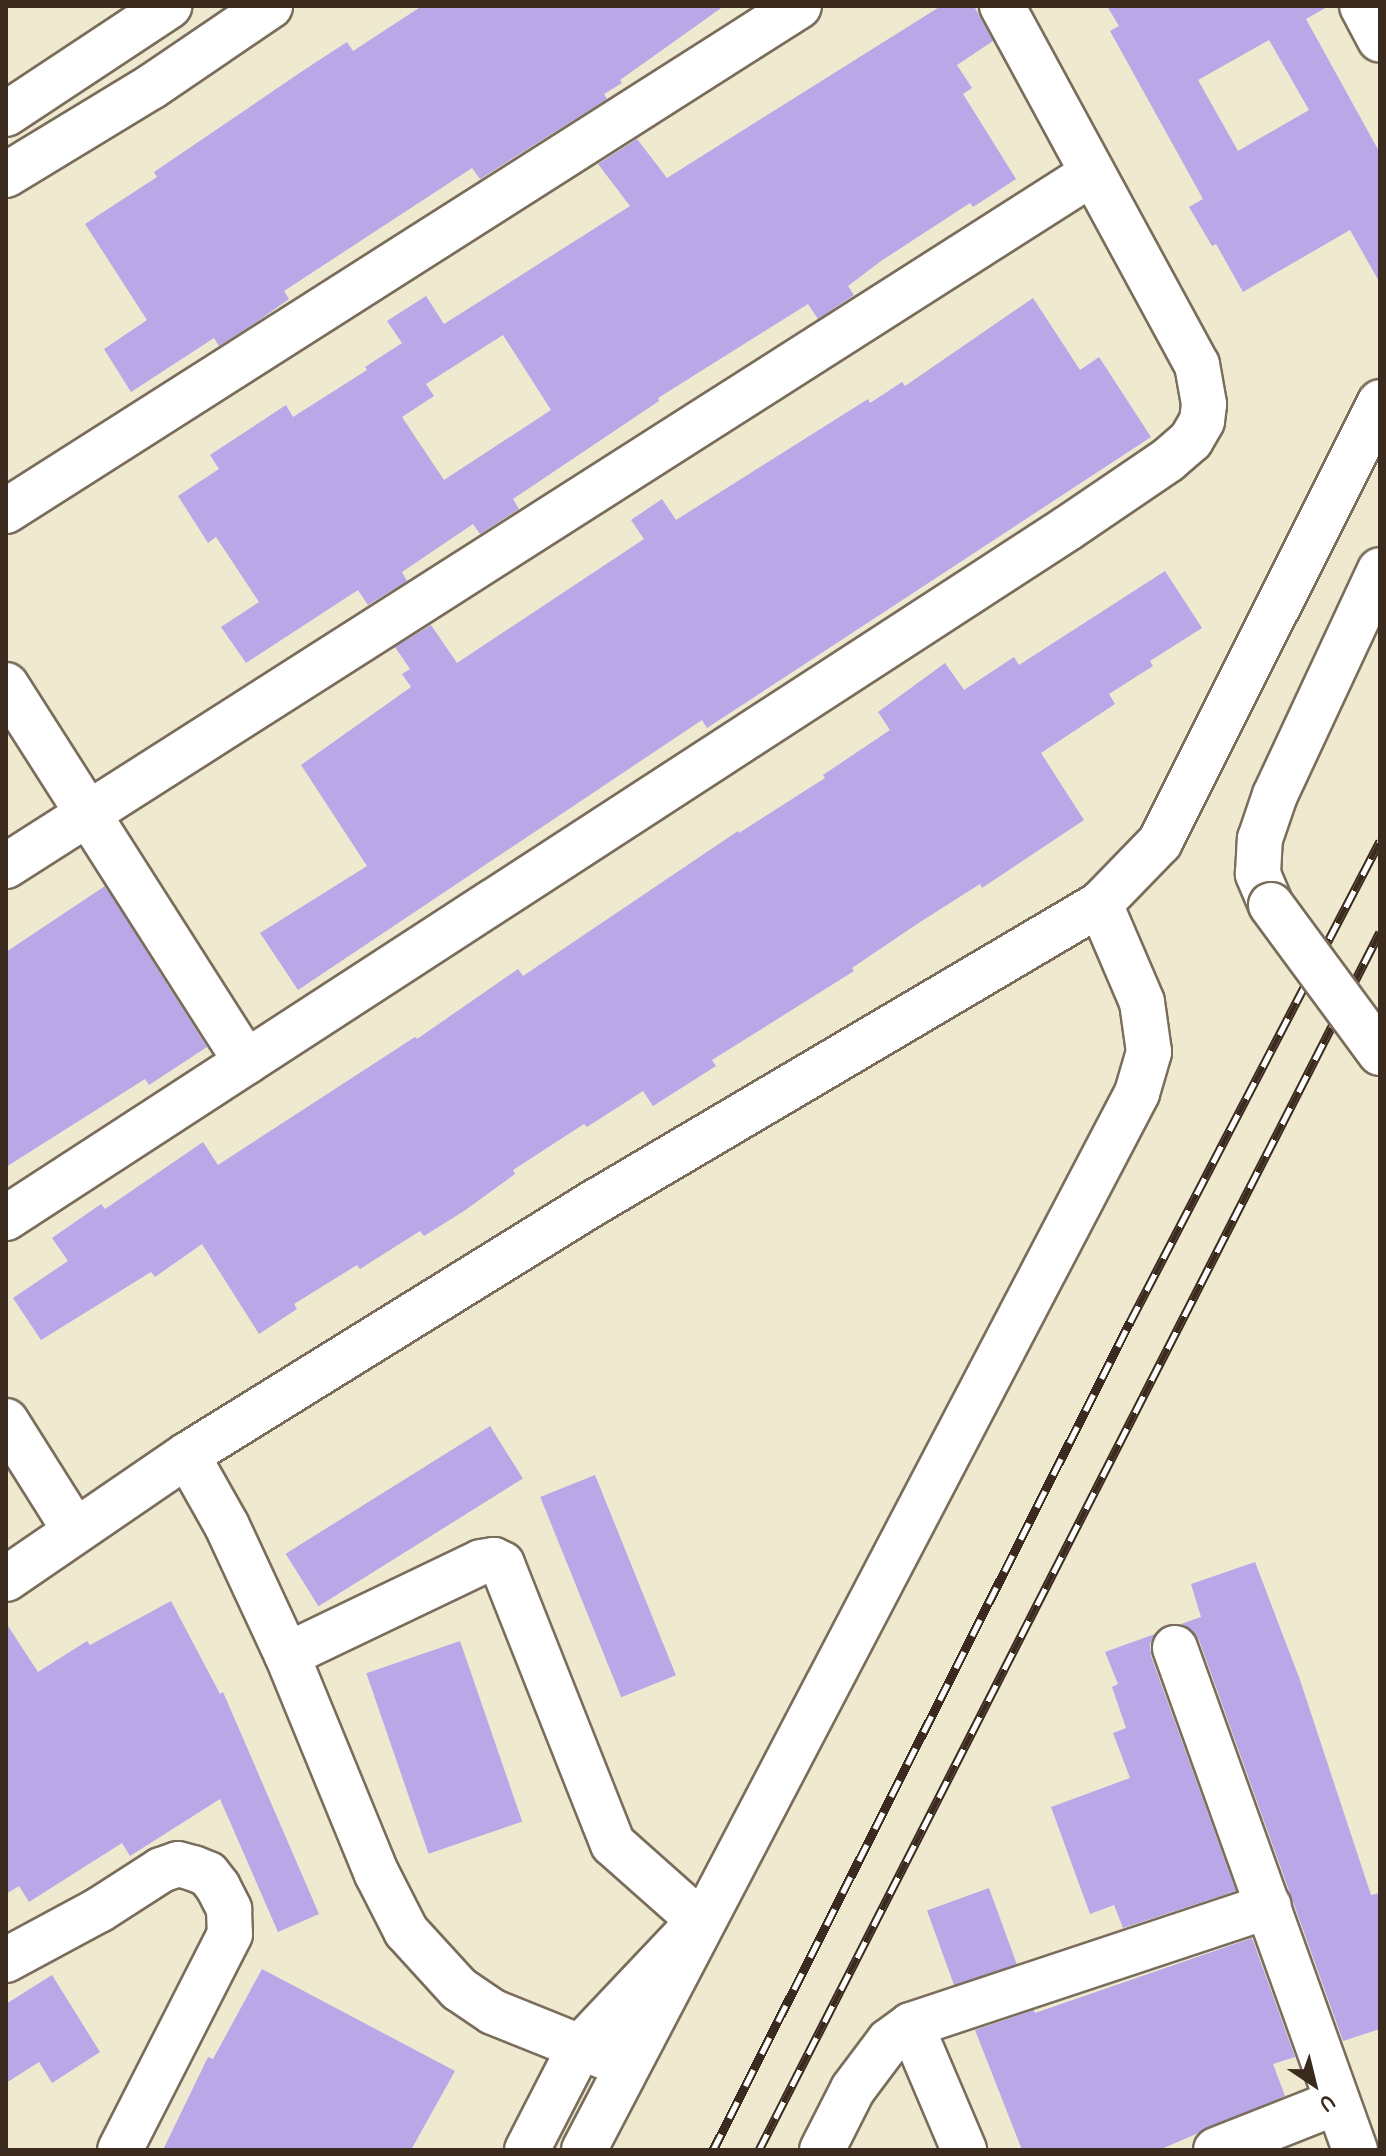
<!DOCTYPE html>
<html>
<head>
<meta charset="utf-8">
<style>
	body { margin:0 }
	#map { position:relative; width:1386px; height:2156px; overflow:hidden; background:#efe9d0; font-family:"Patrick Hand",sans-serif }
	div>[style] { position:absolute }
	.building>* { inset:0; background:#b9a7e8; transform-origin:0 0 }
	.roads { filter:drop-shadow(2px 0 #7a6d5c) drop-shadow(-2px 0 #7a6d5c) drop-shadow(0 2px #7a6d5c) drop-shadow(0 -2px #7a6d5c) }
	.minor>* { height:44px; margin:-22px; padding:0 22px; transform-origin:22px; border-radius:22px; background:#fff }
	.rail>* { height:9px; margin-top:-4.5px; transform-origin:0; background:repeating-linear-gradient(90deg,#fff 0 18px,#3b2a1e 0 36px); box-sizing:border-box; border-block:2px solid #3b2a1e }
	.bridges { filter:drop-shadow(2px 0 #7a6d5c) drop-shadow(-2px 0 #7a6d5c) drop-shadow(0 2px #7a6d5c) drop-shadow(0 -2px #7a6d5c) }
	.minor-bridge>* { height:44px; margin:-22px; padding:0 22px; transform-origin:22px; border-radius:22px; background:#fff }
	span { translate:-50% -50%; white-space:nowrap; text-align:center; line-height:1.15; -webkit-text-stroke:6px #fff; paint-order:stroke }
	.frame { position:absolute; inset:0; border:8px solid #3b2a1e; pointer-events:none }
	.north { position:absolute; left:1274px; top:2044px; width:80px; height:80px; -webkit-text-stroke:6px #fff; paint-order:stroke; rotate:145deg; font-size:22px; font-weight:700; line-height:32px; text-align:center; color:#3b2a1e }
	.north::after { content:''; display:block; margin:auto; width:28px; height:36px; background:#3b2a1e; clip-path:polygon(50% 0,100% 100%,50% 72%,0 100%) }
</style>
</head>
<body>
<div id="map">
	<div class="building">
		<i style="clip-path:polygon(422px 6px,724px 6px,620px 80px,622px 83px,604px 94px,607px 99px,480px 179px,472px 168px,284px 291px,289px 299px,255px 323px,219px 346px,214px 338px,131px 392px,104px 349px,147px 320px,85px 224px,157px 177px,154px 172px,304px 70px,347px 42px,353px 51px)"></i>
		<i style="clip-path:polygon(evenodd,941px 6px,974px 6px,993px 41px,957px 65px,972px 88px,963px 94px,1016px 179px,973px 207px,970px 203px,881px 261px,848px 286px,854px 295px,818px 319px,808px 304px,658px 398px,659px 401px,513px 499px,519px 509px,480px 534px,473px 524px,402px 572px,407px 581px,368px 605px,358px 590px,246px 663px,221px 627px,259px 602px,216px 537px,208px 543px,178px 496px,219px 469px,210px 455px,286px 405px,293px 417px,367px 370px,365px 367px,402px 343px,387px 321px,426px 296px,444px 324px,630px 206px,598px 164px,637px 139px,667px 178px,941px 6px,503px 335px,551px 410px,444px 480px,402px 417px,434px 396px,426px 384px,503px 335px)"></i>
		<i style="clip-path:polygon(evenodd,1107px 6px,1329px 6px,1306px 19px,1380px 153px,1380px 283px,1350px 230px,1243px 292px,1216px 244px,1212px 246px,1189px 207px,1203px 199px,1110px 31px,1119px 26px,1107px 6px,1269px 40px,1309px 110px,1238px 151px,1198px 80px,1269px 40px)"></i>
		<i style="clip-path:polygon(1033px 298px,1080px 370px,1099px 357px,1151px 437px,707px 728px,702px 720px,298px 990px,260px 933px,367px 866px,301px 765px,411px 687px,402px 674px,410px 669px,395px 647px,431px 625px,457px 663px,644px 539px,631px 520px,662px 499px,676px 520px,868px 399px,870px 403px,902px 382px,905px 386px)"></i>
		<i style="clip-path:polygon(1165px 571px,1202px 628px,1150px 661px,1153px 666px,1109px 694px,1115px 704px,1041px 753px,1084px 820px,982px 888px,980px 884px,917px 924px,852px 968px,854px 971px,712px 1060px,716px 1066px,653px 1106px,643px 1091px,587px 1127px,584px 1124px,513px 1170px,515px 1174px,464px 1211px,424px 1236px,420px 1231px,360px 1269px,357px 1265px,294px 1304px,297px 1309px,259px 1334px,202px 1244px,155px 1277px,151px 1272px,41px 1340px,13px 1298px,68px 1261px,52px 1238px,101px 1204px,105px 1209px,203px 1142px,218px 1165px,415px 1037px,417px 1039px,518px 969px,523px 976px,738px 831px,739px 833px,825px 778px,823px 775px,890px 730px,878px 712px,945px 663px,964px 690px,1014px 657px,1019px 665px)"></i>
		<i style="clip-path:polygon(105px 886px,207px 1047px,149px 1085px,145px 1079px,6px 1167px,6px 952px)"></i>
		<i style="left:490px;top:1426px;width:62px;height:241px;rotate:58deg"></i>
		<i style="left:595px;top:1475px;width:216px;height:59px;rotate:68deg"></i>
		<i style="clip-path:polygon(1255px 1562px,1300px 1680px,1371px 1895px,1380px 1893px,1380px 2029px,1343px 2041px,1199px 1640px,1192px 1630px,1181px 1624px,1201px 1617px,1191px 1584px)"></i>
		<i style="clip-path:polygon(171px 1601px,220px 1694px,223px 1692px,319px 1914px,278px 1932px,220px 1799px,130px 1856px,122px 1843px,29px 1902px,19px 1886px,6px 1894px,6px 1623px,38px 1672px,87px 1641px,90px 1645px)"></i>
		<i style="clip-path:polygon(1155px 1634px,1150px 1644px,1151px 1656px,1236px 1891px,1123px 1928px,1114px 1905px,1090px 1914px,1051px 1807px,1130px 1778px,1113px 1733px,1126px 1728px,1112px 1687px,1118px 1684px,1105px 1652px)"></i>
		<i style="left:460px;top:1641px;width:191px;height:99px;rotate:71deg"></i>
		<i style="left:989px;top:1888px;width:81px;height:66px;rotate:70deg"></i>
		<i style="clip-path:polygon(1252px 1938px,1295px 2057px,1273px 2064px,1285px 2096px,1159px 2150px,1022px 2150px,975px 2030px,1034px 2010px,1035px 2013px)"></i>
		<i style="clip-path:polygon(262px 1969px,455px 2071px,411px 2150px,163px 2150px,208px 2057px,213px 2059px)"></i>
		<i style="clip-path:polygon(52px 1975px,100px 2052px,52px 2083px,39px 2062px,6px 2083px,6px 2004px)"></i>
	</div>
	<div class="roads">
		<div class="minor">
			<i style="left:1362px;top:6px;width:38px;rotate:62deg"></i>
			<i style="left:6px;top:114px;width:196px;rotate:-33.5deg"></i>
			<i style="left:6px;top:175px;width:170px;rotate:-31.3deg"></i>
			<i style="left:151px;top:87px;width:144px;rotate:-34.2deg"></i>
			<i style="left:6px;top:511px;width:940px;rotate:-32.49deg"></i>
			<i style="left:6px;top:685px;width:447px;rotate:57.5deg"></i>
			<i style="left:6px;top:866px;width:1287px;rotate:-32.53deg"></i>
			<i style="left:1271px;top:905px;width:34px;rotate:-113deg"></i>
			<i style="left:1258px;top:874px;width:35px;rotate:-87deg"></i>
			<i style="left:1260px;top:839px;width:46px;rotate:-71.2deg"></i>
			<i style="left:1275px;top:795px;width:248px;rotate:-65deg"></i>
			<i style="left:6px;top:1218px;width:1266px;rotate:-33.01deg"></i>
			<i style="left:1068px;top:528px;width:121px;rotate:-34.2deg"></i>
			<i style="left:1168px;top:460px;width:30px;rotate:-41deg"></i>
			<i style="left:1191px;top:440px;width:22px;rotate:-60deg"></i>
			<i style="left:1202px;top:421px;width:17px;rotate:-83deg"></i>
			<i style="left:1204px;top:404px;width:40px;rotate:-100deg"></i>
			<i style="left:1197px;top:365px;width:409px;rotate:-118.5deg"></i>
			<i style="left:6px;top:1421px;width:128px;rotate:57.8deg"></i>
			<i style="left:187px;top:1455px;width:81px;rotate:60.6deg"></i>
			<i style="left:227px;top:1526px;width:142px;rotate:65.1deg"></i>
			<i style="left:287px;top:1655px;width:237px;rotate:67.7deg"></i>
			<i style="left:377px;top:1874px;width:64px;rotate:63deg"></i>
			<i style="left:406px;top:1931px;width:79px;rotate:47.6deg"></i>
			<i style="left:459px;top:1989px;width:41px;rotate:34.1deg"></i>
			<i style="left:493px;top:2012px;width:144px;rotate:21.9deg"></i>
			<i style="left:6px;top:1579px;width:219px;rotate:-34.4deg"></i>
			<i style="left:187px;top:1455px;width:482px;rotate:-31.8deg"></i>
			<i style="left:597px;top:1201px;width:584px;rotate:-30.56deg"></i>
			<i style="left:1100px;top:904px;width:86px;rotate:-45.9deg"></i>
			<i style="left:1160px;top:842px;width:492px;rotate:-63.4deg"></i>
			<i style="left:1175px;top:1648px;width:533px;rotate:70.27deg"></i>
			<i style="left:287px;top:1655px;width:215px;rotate:-25.6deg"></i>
			<i style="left:481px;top:1562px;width:13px;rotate:-9deg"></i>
			<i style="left:494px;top:1560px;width:9px;rotate:27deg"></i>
			<i style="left:502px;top:1564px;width:301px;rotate:68.4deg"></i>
			<i style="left:613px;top:1844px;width:118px;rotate:41.6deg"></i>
			<i style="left:6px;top:1960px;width:106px;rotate:-28.3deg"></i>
			<i style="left:99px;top:1910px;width:74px;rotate:-32.8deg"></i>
			<i style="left:161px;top:1870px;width:18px;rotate:-19deg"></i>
			<i style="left:178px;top:1864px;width:16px;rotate:15deg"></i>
			<i style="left:193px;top:1868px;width:16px;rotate:22deg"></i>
			<i style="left:208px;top:1874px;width:16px;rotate:52deg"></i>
			<i style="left:218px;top:1887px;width:25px;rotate:63deg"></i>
			<i style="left:229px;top:1909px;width:25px;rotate:88deg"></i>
			<i style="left:230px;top:1934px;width:242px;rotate:117deg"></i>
			<i style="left:911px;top:2025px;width:136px;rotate:67deg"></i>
			<i style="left:527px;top:2150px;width:116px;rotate:-62.8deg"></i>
			<i style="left:580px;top:2047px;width:151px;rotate:-46.6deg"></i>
			<i style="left:584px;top:2150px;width:1193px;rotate:-62.38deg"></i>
			<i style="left:1137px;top:1093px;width:43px;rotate:-73.7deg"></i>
			<i style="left:1149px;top:1052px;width:50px;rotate:-98deg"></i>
			<i style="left:1142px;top:1002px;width:107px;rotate:-113.2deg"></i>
			<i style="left:822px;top:2150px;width:68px;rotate:-63.1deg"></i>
			<i style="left:853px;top:2089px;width:60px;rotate:-53.1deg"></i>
			<i style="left:889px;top:2041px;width:27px;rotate:-36deg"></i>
			<i style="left:911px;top:2025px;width:377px;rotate:-18.4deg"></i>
			<i style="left:1216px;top:2150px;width:130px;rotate:-21.6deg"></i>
		</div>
	</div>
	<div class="rail">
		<i style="left:713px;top:2150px;width:927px;rotate:-63.27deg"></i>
		<i style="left:1130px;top:1322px;width:542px;rotate:-62.54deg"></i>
		<i style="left:759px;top:2150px;width:1367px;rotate:-62.99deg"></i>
	</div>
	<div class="bridges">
		<div class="minor-bridge">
			<i style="left:1271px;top:905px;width:184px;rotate:53.6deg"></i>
		</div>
	</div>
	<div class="frame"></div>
	<div class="north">U</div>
</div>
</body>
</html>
